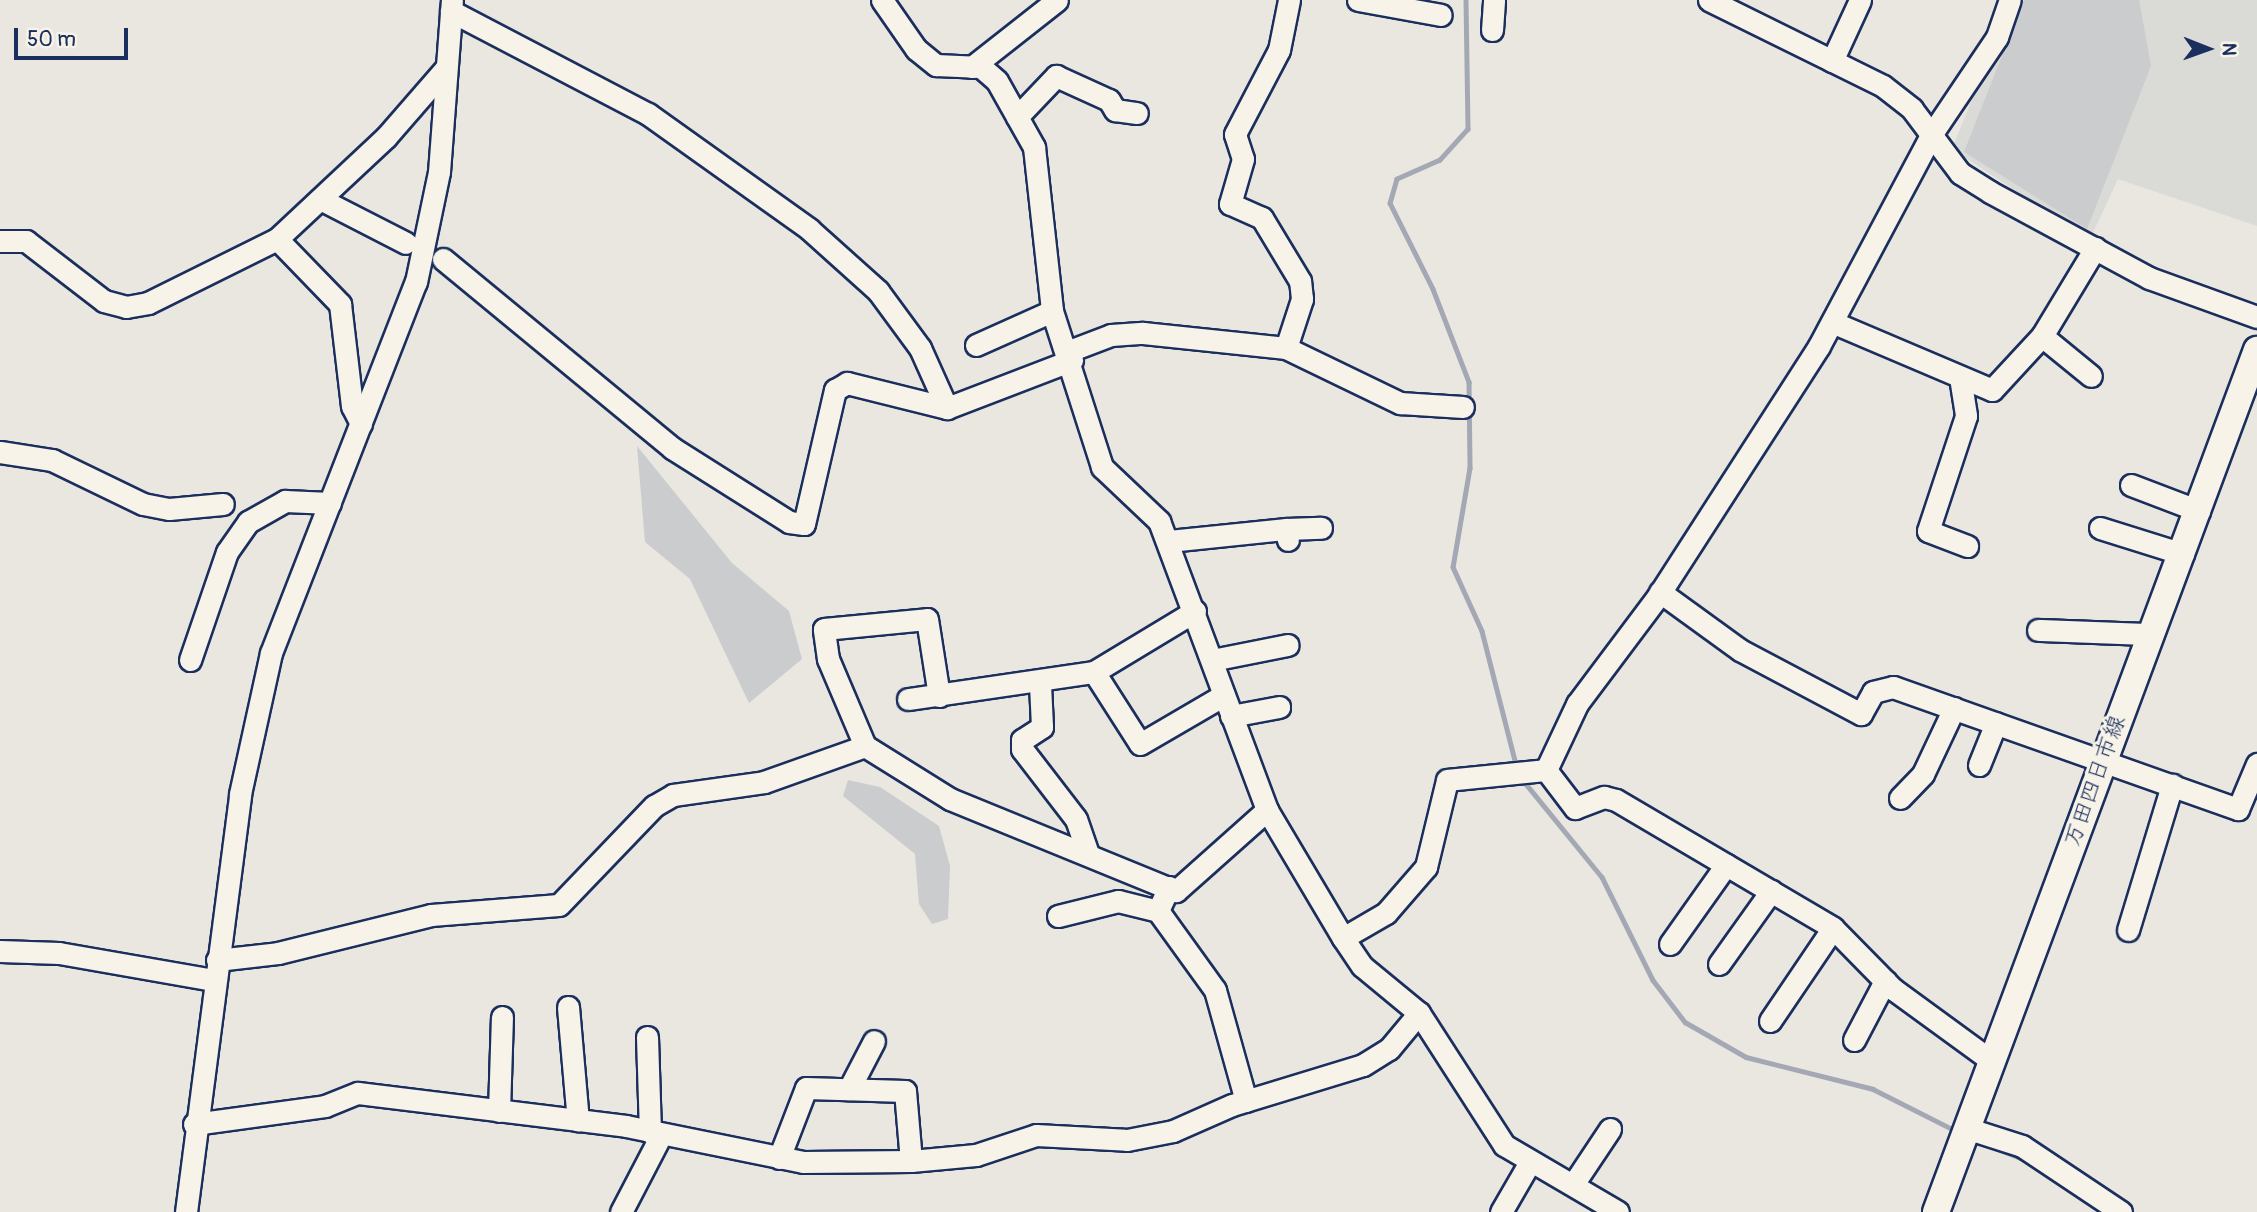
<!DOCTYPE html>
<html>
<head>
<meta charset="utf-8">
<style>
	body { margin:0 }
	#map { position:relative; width:2257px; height:1212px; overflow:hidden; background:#eae7e0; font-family:Pangolin,"Klee One",sans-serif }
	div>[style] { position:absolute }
	.built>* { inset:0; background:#dadad6 }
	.green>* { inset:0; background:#cbcccd }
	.stream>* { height:4.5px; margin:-2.25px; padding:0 2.25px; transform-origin:2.25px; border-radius:2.25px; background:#a3a8b4 }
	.roads { filter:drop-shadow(2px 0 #1b2f5e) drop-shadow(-2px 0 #1b2f5e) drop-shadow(0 2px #1b2f5e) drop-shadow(0 -2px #1b2f5e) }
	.minor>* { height:21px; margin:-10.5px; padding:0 10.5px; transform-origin:10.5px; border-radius:10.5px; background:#f7f3e8 }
	.major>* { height:26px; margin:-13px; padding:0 13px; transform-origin:13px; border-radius:13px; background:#f7f3e8 }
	span { translate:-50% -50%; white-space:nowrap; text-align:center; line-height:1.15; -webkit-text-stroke:6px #f7f3e8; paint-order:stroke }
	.street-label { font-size:23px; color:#1b2f5e }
	.north { position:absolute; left:2173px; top:14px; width:70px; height:70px; -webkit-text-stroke:5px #f7f3e8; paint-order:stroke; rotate:91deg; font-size:19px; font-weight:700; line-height:28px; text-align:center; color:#1b2f5e }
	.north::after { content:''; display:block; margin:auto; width:24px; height:32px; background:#1b2f5e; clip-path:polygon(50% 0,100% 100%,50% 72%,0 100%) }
	.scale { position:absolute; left:14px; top:28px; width:114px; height:32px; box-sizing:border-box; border:4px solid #1b2f5e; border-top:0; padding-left:9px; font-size:21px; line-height:24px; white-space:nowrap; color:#1b2f5e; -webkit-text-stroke:5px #f7f3e8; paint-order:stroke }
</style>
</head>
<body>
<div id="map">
	<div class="built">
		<i style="clip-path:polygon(2012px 0,2257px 0,2257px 226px,2118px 179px,2090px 239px,1952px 149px)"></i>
	</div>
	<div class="green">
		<i style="clip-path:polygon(2024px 0,2139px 0,2151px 66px,2087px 229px,1964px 152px)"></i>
		<i style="clip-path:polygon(637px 446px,732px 563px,789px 611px,802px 659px,749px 703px,690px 579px,645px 542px)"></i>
		<i style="clip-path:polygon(848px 780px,880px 787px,939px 826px,950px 866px,948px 919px,932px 924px,919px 904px,915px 854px,843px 796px)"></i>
	</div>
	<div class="stream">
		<i style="left:1466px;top:0;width:129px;rotate:89.1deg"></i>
		<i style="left:1468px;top:129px;width:42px;rotate:132.1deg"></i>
		<i style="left:1440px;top:160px;width:47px;rotate:156.2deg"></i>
		<i style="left:1397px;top:179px;width:25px;rotate:106deg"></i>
		<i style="left:1390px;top:203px;width:96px;rotate:63.4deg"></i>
		<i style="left:1433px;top:289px;width:100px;rotate:68.8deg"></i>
		<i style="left:1469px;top:382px;width:86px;rotate:89.3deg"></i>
		<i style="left:1470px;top:468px;width:100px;rotate:99.7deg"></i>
		<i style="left:1453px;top:567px;width:70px;rotate:65.6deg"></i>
		<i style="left:1482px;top:631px;width:141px;rotate:75.7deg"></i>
		<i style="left:1522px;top:779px;width:127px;rotate:50.8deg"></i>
		<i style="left:1602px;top:877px;width:115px;rotate:63.7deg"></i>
		<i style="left:1653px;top:980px;width:53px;rotate:52.7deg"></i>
		<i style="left:1685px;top:1022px;width:70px;rotate:29.8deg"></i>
		<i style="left:1746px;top:1057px;width:131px;rotate:14.1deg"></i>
		<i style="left:1873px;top:1089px;width:93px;rotate:26.8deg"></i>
		<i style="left:1990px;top:1146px;width:44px;rotate:21.3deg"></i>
	</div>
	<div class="roads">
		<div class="minor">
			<i style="left:882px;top:0;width:60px;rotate:55.2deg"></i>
			<i style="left:916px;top:49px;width:26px;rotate:39deg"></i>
			<i style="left:936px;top:65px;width:45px;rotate:2.5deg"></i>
			<i style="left:981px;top:67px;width:21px;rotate:41deg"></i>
			<i style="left:997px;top:81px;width:76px;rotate:60.7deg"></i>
			<i style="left:1034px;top:147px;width:165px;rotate:83.7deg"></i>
			<i style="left:1052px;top:311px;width:164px;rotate:72.2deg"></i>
			<i style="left:1102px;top:467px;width:79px;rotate:43.5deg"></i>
			<i style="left:1159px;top:521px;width:309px;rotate:69.5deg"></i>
			<i style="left:1267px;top:810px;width:149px;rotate:59.3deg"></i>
			<i style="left:1343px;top:938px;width:34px;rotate:56deg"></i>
			<i style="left:1362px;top:966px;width:74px;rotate:39.5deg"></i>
			<i style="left:1419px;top:1013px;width:157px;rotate:57.2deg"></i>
			<i style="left:1504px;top:1145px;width:132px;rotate:30.4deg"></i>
			<i style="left:1358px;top:0;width:84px;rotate:10.2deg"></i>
			<i style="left:1709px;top:0;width:194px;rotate:26.3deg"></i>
			<i style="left:1883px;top:86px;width:37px;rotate:38deg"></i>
			<i style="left:1912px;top:109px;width:80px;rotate:53.1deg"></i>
			<i style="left:1960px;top:173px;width:36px;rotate:32deg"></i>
			<i style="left:1990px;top:192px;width:181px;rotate:28.4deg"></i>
			<i style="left:2149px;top:278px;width:115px;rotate:19.9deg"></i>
			<i style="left:451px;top:11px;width:222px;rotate:27.6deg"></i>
			<i style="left:648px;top:114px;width:198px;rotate:35.5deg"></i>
			<i style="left:809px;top:229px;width:93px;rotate:41.9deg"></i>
			<i style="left:878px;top:291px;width:71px;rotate:53.6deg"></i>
			<i style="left:920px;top:348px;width:66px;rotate:65.8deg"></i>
			<i style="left:947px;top:408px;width:134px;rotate:-21deg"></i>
			<i style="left:1492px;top:30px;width:30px;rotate:-86deg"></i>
			<i style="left:1832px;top:61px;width:67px;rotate:-65.3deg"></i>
			<i style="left:972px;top:67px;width:108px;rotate:-38.2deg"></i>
			<i style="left:1017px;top:117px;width:57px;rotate:-46.4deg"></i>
			<i style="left:1056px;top:76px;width:58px;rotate:24.4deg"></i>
			<i style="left:1109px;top:100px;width:12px;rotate:59deg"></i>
			<i style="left:1115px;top:110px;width:22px;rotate:8deg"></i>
			<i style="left:322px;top:200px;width:94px;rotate:27.1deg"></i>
			<i style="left:277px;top:239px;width:91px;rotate:45.9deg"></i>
			<i style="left:340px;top:304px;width:103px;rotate:83.3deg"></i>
			<i style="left:352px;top:406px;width:20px;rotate:63deg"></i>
			<i style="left:0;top:241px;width:26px"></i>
			<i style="left:26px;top:241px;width:98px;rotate:37.6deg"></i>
			<i style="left:104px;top:301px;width:23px;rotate:15deg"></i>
			<i style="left:126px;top:307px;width:22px;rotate:-10deg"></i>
			<i style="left:148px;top:303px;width:144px;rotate:-26.4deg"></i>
			<i style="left:277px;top:239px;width:149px;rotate:-43.1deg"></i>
			<i style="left:386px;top:137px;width:91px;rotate:-49deg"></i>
			<i style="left:443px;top:259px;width:297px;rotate:39.5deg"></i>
			<i style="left:672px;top:448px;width:138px;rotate:32.3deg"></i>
			<i style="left:789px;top:522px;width:15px;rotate:8deg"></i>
			<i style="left:804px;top:524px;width:138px;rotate:-77deg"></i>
			<i style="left:835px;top:390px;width:14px;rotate:-30deg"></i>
			<i style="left:847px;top:383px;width:103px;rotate:14deg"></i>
			<i style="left:1832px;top:322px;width:174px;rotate:23deg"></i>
			<i style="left:1992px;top:390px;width:74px;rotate:-47.2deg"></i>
			<i style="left:2042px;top:336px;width:103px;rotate:-58.9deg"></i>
			<i style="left:2042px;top:336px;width:63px;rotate:39.2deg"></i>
			<i style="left:976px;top:345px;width:83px;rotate:-24.1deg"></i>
			<i style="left:1286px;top:348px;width:52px;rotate:-71.9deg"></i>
			<i style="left:1302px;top:299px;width:18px;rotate:-96deg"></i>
			<i style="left:1300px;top:281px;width:74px;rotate:-121.1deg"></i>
			<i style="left:1262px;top:218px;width:35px;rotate:-156deg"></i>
			<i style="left:1230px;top:204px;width:47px;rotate:-73.9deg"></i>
			<i style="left:1243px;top:159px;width:26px;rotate:-108deg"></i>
			<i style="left:1235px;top:134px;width:95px;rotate:-62.4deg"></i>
			<i style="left:1279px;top:50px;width:51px;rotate:-78.7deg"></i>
			<i style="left:1069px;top:351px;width:45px;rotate:-20.9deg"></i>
			<i style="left:1111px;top:335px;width:32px;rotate:-4deg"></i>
			<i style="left:1143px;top:333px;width:144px;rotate:6deg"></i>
			<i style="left:1286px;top:348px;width:127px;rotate:25.8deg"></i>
			<i style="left:1400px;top:403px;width:63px;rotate:3.6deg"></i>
			<i style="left:1960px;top:377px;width:39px;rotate:81deg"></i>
			<i style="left:1966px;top:416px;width:121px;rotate:108.3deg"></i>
			<i style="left:1928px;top:531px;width:42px;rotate:21deg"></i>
			<i style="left:0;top:452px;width:53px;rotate:8.7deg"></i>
			<i style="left:52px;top:460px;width:101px;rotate:25.8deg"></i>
			<i style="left:143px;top:504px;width:26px;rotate:11deg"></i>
			<i style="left:169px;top:509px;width:54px;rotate:-5.3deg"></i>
			<i style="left:2131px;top:485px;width:73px;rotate:20.9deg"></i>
			<i style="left:2100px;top:528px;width:87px;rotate:17.4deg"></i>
			<i style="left:1286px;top:529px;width:35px;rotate:-2deg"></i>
			<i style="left:1169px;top:541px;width:118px;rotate:-5.9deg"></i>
			<i style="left:1286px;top:529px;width:11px;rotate:80deg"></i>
			<i style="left:1660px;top:592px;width:99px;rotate:35.9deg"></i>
			<i style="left:1740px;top:650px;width:137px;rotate:27.9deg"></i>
			<i style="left:1861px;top:714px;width:25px;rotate:-61deg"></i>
			<i style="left:1873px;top:692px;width:21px;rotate:-14deg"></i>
			<i style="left:1893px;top:687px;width:366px;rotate:19.5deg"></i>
			<i style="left:2238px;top:809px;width:49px;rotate:-67.1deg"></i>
			<i style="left:1195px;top:611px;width:118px;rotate:148.9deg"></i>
			<i style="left:1094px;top:672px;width:85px;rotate:57.4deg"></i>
			<i style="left:1140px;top:744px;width:97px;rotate:-30.3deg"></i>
			<i style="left:2038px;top:630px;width:111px;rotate:2.1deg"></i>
			<i style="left:190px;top:660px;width:114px;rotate:-71.1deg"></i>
			<i style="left:227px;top:552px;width:37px;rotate:-55deg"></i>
			<i style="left:248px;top:522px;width:43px;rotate:-29.6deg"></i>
			<i style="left:285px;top:501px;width:45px;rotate:2.5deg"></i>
			<i style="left:1212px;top:660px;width:77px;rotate:-11.2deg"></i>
			<i style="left:1040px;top:684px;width:43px;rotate:87.3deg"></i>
			<i style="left:1042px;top:727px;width:24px;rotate:147deg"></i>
			<i style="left:1022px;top:740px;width:9px;rotate:90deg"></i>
			<i style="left:1022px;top:749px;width:88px;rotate:52.4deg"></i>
			<i style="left:1076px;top:819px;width:37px;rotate:71deg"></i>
			<i style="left:908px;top:699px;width:188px;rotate:-8.3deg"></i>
			<i style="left:1231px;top:716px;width:49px;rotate:-10.6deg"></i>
			<i style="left:865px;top:746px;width:95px;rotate:-113deg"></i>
			<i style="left:828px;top:659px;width:30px;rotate:-98deg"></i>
			<i style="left:824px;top:629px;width:103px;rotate:-5.5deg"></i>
			<i style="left:927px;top:619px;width:78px;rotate:81.1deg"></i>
			<i style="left:1979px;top:765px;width:45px;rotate:-68deg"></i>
			<i style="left:1546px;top:770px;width:73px;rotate:-64.8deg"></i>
			<i style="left:1577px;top:704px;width:135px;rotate:-53.1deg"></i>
			<i style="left:1658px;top:596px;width:297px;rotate:-57.2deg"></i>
			<i style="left:1819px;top:346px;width:239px;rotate:-62deg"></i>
			<i style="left:1931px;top:135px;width:118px;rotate:-56deg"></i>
			<i style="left:1997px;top:37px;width:39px;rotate:-71deg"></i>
			<i style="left:1546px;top:770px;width:48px;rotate:52.7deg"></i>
			<i style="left:1575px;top:808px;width:31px;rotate:-21deg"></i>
			<i style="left:1604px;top:797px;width:12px;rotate:14deg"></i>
			<i style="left:1616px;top:800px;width:252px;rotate:30.5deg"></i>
			<i style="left:1833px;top:928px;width:86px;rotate:45.5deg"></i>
			<i style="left:1893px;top:989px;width:119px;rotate:36.1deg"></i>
			<i style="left:1900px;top:798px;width:33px;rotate:-46deg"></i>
			<i style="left:1923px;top:774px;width:73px;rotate:-64.8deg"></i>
			<i style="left:1169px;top:887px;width:26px;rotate:115deg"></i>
			<i style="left:1158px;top:911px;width:97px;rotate:54.2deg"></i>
			<i style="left:1215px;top:990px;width:115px;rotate:74.4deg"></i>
			<i style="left:1058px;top:916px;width:62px;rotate:-14deg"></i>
			<i style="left:1118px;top:901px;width:41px;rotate:14deg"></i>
			<i style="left:2128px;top:930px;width:152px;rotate:-73.1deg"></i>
			<i style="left:1343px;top:938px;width:50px;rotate:-30.2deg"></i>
			<i style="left:1386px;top:913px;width:61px;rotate:-49deg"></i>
			<i style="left:1426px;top:867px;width:89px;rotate:-76.4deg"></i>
			<i style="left:1447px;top:780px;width:100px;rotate:-5.8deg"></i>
			<i style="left:1670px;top:944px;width:97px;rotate:-54.7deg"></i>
			<i style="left:0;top:951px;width:59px;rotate:1.9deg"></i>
			<i style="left:59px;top:953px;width:156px;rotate:9.9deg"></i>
			<i style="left:217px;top:960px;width:61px;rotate:-6.5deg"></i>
			<i style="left:278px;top:953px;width:158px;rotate:-13.9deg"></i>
			<i style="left:431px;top:915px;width:128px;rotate:-4.5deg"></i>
			<i style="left:559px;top:905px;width:137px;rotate:-46.2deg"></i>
			<i style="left:654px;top:806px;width:22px;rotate:-30deg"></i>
			<i style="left:673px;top:795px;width:92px;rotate:-8.1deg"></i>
			<i style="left:764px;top:782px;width:107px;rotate:-19.6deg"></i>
			<i style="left:865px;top:746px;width:100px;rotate:31.9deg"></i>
			<i style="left:950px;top:799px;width:244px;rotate:22.2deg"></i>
			<i style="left:1176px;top:891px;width:122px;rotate:-41.7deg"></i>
			<i style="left:1719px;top:964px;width:90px;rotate:-54.5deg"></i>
			<i style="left:568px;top:1007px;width:114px;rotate:85deg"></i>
			<i style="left:1770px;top:1021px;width:112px;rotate:-55.9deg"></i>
			<i style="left:647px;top:1037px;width:95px;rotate:88.2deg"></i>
			<i style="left:1854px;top:1040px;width:67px;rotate:-62.3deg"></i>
			<i style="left:849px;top:1089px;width:54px;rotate:-62.5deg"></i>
			<i style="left:499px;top:1111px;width:94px;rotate:-88.2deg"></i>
			<i style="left:194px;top:1124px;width:132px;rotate:-7.8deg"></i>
			<i style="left:325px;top:1106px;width:35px;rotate:-22deg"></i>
			<i style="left:358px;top:1093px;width:270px;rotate:7deg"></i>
			<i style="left:626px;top:1126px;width:181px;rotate:11.5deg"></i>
			<i style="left:803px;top:1162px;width:108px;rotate:-0.5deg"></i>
			<i style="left:911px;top:1161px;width:65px;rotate:-5.3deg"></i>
			<i style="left:976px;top:1155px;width:63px;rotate:-18.4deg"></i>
			<i style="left:1036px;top:1135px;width:91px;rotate:3.1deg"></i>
			<i style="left:1127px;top:1140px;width:47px;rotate:-11.1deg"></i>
			<i style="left:1173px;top:1131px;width:64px;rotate:-23.8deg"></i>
			<i style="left:1232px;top:1105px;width:137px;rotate:-17deg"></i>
			<i style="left:1363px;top:1065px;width:31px;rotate:-32deg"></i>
			<i style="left:1389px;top:1049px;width:47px;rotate:-50.2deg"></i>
			<i style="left:1966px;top:1128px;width:59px;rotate:17.8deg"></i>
			<i style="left:2022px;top:1146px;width:119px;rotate:33.7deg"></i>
			<i style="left:779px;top:1158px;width:75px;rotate:-68.9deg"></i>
			<i style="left:806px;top:1088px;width:99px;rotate:1.7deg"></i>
			<i style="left:905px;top:1091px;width:70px;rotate:85.1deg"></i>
			<i style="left:1574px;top:1183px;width:65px;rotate:-56.3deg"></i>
			<i style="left:186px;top:1212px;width:421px;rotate:-82.6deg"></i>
			<i style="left:240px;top:794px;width:144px;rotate:-77.6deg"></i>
			<i style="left:271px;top:653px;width:398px;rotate:-68.7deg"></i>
			<i style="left:416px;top:282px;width:112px;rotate:-78.2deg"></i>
			<i style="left:439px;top:172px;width:172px;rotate:-85.7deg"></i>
			<i style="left:621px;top:1212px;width:87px;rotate:-62.5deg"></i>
			<i style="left:1501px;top:1212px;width:58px;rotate:-59.9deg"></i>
		</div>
		<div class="major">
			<i style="left:1936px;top:1212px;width:920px;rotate:-69.58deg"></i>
		</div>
	</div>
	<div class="street-label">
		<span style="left:2095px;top:781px;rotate:-70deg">万田四日市線</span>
	</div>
	<div class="north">N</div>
	<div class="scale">50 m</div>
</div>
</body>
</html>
